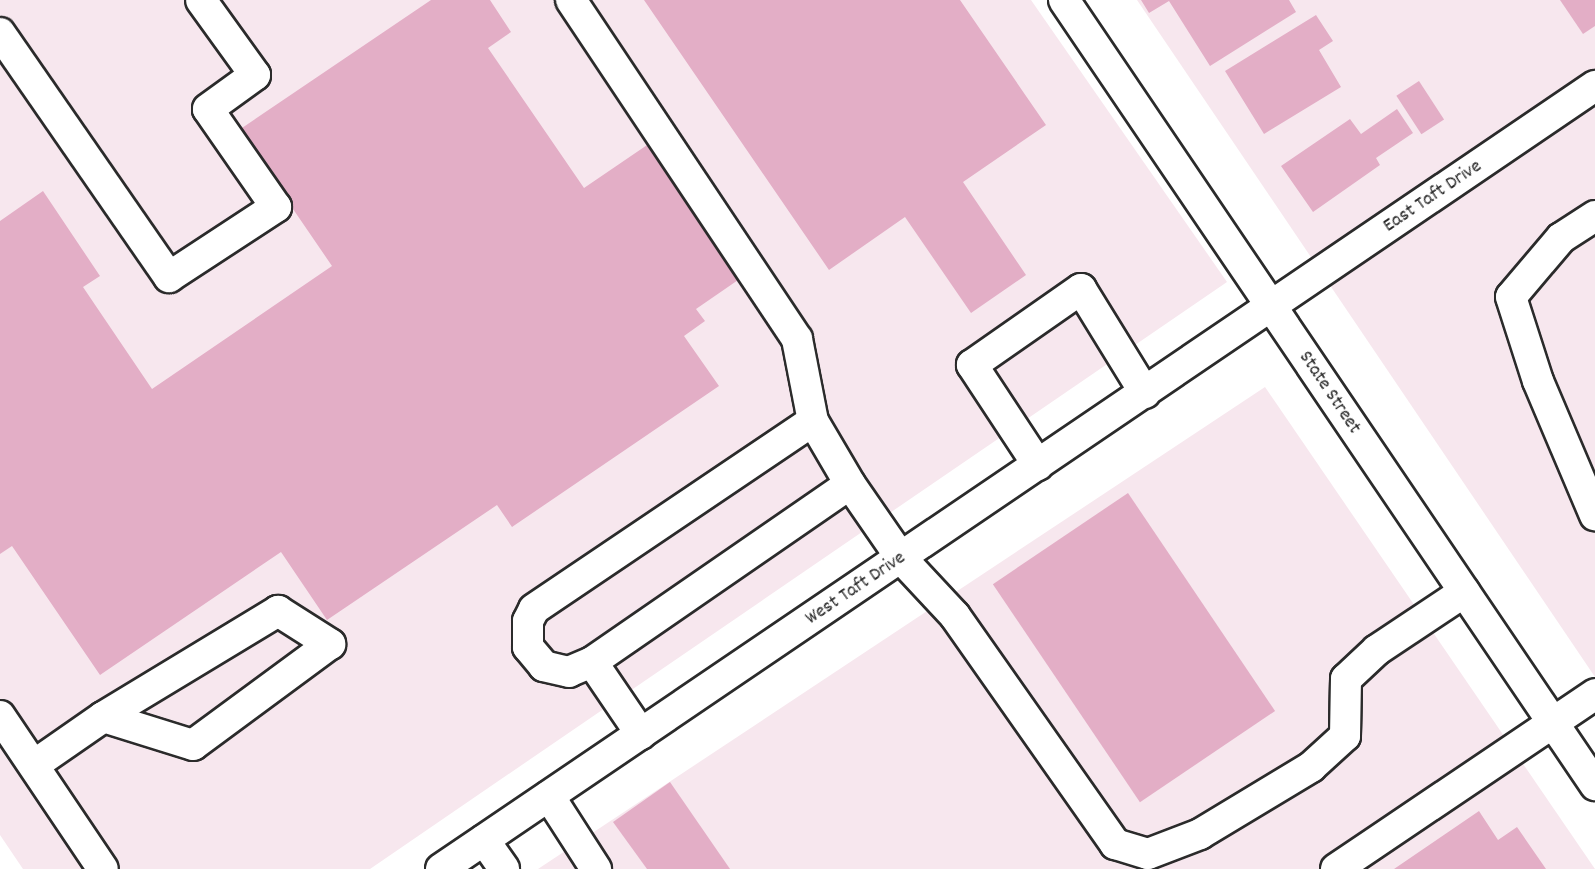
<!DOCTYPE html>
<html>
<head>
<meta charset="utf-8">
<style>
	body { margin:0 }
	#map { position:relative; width:1595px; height:869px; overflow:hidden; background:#fff; font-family:Dekko,sans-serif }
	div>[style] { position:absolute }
	.built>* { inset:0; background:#f7e7ee }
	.building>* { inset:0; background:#e3aec6; transform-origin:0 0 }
	.roads { filter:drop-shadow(2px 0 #2b2b2b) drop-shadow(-2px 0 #2b2b2b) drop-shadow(0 2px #2b2b2b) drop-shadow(0 -2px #2b2b2b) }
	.minor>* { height:30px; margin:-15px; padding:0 15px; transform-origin:15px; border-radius:15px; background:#fff }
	span { translate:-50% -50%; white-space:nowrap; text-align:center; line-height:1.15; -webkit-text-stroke:4.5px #fff; paint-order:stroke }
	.street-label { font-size:20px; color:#2b2b2b }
</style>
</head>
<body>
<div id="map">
	<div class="built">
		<i style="clip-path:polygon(0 0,1031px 0,1227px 282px,370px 869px,23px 869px,0 835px)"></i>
		<i style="clip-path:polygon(1137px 0,1595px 0,1595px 677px)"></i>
		<i style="clip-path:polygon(1265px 387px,1595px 869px,538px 869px)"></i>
	</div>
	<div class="building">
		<i style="clip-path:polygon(431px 0,490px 0,511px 32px,488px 48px,584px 188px,653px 141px,741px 278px,696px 309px,705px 321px,684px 336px,719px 386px,512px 527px,497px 505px,327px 620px,281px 552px,100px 675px,12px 546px,0 554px,0 221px,43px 191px,100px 276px,83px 287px,152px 389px,332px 266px,239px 130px)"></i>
		<i style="clip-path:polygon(644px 0,960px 0,1046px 125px,963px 182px,1026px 275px,971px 313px,905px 217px,829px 270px)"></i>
		<i style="clip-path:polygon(1141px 0,1289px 0,1296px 12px,1210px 66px,1169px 1px,1149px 13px)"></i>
		<i style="clip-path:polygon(1560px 0,1595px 0,1595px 26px,1583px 34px)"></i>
		<i style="clip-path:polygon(1316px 15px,1333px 41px,1319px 50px,1341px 87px,1264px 134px,1225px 71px)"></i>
		<i style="left:1419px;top:81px;width:46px;height:27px;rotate:57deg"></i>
		<i style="clip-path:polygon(1397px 109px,1413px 133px,1376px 158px,1380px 165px,1313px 212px,1281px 166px,1350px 119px,1361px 134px)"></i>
		<i style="left:1128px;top:493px;width:263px;height:163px;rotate:56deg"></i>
		<i style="clip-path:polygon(670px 782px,730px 869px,647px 869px,613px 822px)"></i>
		<i style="clip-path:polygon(1479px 811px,1498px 840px,1517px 827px,1546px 869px,1394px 869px)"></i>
	</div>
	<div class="roads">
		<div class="minor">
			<i style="left:571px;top:0;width:407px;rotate:56.3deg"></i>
			<i style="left:797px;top:339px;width:84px;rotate:79deg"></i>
			<i style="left:1064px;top:0;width:948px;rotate:55.92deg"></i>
			<i style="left:0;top:33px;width:297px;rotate:55.3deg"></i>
			<i style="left:169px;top:277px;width:128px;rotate:-33.2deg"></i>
			<i style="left:276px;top:207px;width:119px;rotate:-124.8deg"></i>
			<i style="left:208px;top:109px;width:58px;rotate:-35.9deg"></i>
			<i style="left:255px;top:75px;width:92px;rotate:-125.8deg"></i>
			<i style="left:1595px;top:216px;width:40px;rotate:147.1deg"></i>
			<i style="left:1561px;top:238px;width:77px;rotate:130.3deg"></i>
			<i style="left:1511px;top:297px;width:88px;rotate:72.2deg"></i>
			<i style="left:1538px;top:381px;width:146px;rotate:67deg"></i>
			<i style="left:1038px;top:465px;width:120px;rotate:-123.4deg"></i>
			<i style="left:972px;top:365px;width:133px;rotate:-34.9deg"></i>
			<i style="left:1081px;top:289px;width:122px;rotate:58.4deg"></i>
			<i style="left:592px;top:662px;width:25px;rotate:157deg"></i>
			<i style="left:569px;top:672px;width:26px;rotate:-167deg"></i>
			<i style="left:544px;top:666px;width:25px;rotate:-130deg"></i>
			<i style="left:528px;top:647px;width:26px;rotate:-90deg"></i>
			<i style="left:528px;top:621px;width:13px;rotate:-63deg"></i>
			<i style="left:534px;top:609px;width:336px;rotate:-34deg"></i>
			<i style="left:813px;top:421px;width:73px;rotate:59.6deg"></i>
			<i style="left:0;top:716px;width:184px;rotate:56.1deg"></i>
			<i style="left:641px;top:734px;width:87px;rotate:-124.2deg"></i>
			<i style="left:592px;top:662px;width:313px;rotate:-34.6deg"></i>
			<i style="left:850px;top:484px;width:90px;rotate:55.4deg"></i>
			<i style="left:901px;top:558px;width:79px;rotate:47deg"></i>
			<i style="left:955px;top:616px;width:279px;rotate:54.9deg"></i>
			<i style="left:1115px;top:844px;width:34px;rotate:17deg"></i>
			<i style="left:1148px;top:854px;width:56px;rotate:-21deg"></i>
			<i style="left:1200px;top:834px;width:130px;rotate:-31.1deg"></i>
			<i style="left:1311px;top:767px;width:46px;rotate:-42.4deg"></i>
			<i style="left:1345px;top:736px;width:57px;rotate:-89deg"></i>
			<i style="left:1346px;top:679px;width:42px;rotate:-43.1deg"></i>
			<i style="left:1377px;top:650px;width:105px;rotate:-33.7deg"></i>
			<i style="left:34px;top:765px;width:84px;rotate:-34.8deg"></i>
			<i style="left:103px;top:717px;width:205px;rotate:-31.2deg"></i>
			<i style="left:278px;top:611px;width:62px;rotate:32.4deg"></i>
			<i style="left:330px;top:644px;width:170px;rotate:143.6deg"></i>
			<i style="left:193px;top:745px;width:94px;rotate:-162.7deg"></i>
			<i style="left:549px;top:796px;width:87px;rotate:57.2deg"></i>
			<i style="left:484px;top:840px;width:35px;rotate:55deg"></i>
			<i style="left:441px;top:869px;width:1395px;rotate:-34.16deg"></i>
			<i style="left:1336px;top:869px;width:313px;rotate:-34deg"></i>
		</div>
	</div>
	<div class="street-label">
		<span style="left:1433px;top:197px;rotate:-34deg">East Taft Drive</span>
		<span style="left:1329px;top:393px;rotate:56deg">State Street</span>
		<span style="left:856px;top:589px;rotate:-34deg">West Taft Drive</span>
	</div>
</div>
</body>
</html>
